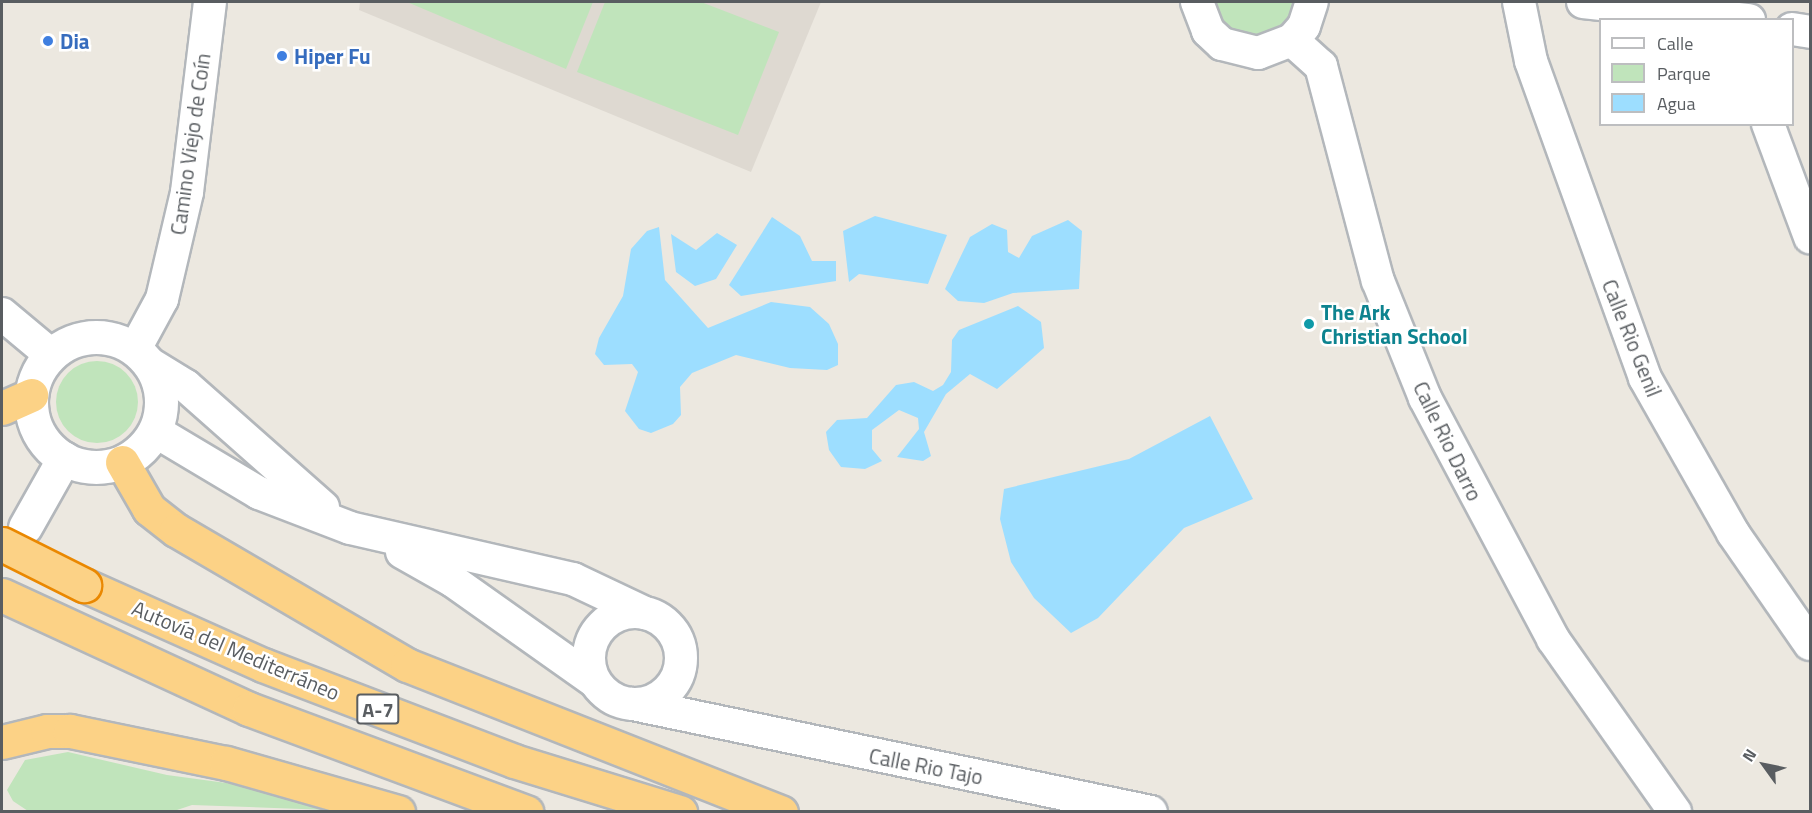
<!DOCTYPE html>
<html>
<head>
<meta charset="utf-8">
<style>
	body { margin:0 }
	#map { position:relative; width:1812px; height:813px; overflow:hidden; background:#ece8e0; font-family:"Titillium Web",sans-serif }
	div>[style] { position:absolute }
	.education>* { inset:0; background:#ded9d1 }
	.green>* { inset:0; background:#c0e4bb }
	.round { border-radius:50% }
	.water>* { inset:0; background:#9ddeff }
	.roads { filter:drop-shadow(2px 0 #b3b7bb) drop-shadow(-2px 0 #b3b7bb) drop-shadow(0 2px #b3b7bb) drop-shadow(0 -2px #b3b7bb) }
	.street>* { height:32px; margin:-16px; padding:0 16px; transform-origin:16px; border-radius:16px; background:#fff }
	.street>.ring { margin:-16px; padding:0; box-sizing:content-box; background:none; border:32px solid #fff; border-radius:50% }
	.secondary>* { height:33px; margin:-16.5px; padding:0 16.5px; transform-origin:16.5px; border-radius:16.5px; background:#fff }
	.secondary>.ring { margin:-16.5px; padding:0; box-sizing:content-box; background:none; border:33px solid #fff; border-radius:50% }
	.highway>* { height:33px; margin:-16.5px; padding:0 16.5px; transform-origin:16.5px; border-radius:16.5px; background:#fcd286 }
	.bridges { filter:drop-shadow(2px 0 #ea8801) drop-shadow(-2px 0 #ea8801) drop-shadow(0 2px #ea8801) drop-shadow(0 -2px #ea8801) }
	.highway-bridge>* { height:33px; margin:-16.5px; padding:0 16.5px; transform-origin:16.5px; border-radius:16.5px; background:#fcd286 }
	.dots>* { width:16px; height:16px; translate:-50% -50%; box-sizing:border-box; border:3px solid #fff; border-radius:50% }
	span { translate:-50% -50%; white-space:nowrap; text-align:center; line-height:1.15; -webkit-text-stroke:5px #fff; paint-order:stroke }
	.shield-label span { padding:2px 4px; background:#fff; border:2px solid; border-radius:4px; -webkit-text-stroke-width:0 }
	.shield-label { font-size:20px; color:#595d61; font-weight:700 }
	.shop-label { font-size:21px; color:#366cbe; font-weight:700 }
	.left { translate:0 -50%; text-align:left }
	.street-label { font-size:21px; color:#595d61 }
	.culture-label { font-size:21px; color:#0d838f; font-weight:700 }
	.frame { position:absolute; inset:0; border:3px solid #595d61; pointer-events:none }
	.legend { position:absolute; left:1599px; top:18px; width:195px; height:108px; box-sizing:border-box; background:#fff; border:2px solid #bdbec0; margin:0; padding:8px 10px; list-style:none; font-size:18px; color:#595d61 }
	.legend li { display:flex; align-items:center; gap:12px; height:30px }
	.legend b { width:30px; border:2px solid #bdbec0 }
	.north { position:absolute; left:1734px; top:735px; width:60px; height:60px; -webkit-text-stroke:4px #fff; paint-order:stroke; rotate:303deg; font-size:16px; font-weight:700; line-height:24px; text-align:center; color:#595d61 }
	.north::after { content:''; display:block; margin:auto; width:21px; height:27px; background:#595d61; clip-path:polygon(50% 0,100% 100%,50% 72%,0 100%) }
</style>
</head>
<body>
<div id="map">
	<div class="education">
		<i style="clip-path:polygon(360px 2px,821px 2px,751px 172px,359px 10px)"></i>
	</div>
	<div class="green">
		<i style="clip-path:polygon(407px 2px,593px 2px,566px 69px)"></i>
		<i style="clip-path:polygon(605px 2px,701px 2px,779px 32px,738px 135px,577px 72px)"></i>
		<i style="clip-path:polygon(1211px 2px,1299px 2px,1283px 30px,1255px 40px,1228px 32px)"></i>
		<i class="round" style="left:56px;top:361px;width:82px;height:82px"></i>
		<i style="clip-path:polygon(68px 752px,167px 775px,263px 788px,356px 811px,192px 805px,171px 812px,28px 811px,13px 801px,7px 790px,25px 760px)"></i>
	</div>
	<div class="water">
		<i style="clip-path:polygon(875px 216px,947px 235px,928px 284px,859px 274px,849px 282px,843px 231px)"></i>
		<i style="clip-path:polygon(772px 217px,800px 236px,812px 261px,836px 261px,836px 281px,741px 296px,729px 285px)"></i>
		<i style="clip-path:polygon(1068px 220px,1082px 231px,1079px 289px,1013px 293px,984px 303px,958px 301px,945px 289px,970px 237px,992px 224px,1007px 230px,1008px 252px,1019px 258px,1032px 236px)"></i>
		<i style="clip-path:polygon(659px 227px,665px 280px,708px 328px,771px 302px,810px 307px,829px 324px,838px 344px,838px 365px,827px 370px,790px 368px,736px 355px,692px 373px,680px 387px,681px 415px,673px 424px,651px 433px,639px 429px,625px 411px,638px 372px,632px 364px,604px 365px,595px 354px,599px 338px,623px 296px,631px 249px,647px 231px)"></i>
		<i style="clip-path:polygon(717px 233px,737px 245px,716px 279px,695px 286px,676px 272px,671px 234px,696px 250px)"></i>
		<i style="clip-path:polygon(1018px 306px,1041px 322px,1044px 348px,997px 389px,970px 374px,946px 394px,924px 432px,931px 456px,923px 461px,897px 457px,919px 429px,918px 418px,899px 410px,872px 430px,872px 449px,882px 461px,865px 469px,841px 467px,829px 450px,826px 432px,837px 420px,867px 418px,896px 385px,914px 382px,933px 391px,943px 385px,951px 372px,952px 340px,959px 330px)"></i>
		<i style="clip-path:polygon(1210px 416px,1253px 499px,1184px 528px,1098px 618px,1071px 633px,1034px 598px,1011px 562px,1000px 519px,1004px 489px,1129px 459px)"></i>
	</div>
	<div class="roads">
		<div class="street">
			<i style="left:1197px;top:2px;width:31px;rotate:69deg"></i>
			<i style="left:1208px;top:31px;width:19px;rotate:43deg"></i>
			<i style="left:1222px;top:44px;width:37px;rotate:14deg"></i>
			<i style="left:1258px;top:53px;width:36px;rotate:-21deg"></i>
			<i style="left:1292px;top:40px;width:18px;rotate:-49deg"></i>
			<i style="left:1304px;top:26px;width:25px;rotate:-72deg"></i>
			<i style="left:1519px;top:2px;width:60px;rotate:78.5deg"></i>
			<i style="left:1531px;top:61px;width:337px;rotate:70.2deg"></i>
			<i style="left:1645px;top:378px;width:178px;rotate:60.4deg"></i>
			<i style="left:1733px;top:533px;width:135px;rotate:55.3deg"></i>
			<i style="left:1583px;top:2px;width:167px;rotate:6.2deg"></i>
			<i style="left:1792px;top:29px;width:18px;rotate:9deg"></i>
			<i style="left:1292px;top:40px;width:39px;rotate:42deg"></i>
			<i style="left:1321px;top:66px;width:222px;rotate:75.2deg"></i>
			<i style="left:1378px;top:281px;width:126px;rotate:68.1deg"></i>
			<i style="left:1425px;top:398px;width:273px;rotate:62deg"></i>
			<i style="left:1553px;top:639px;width:212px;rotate:54.8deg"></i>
			<i style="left:1768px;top:124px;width:121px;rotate:69.6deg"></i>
			<i style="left:2px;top:314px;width:64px;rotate:39.9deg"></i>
			<i style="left:135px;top:349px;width:57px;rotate:-61.6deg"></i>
			<i style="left:162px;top:299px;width:110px;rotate:-76.8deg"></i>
			<i style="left:187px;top:192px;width:191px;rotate:-83.1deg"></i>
			<i style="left:150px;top:364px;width:42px;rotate:31.4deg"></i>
			<i style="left:186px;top:386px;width:183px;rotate:41.5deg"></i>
			<i style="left:155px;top:431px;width:121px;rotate:30.8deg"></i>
			<i style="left:259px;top:493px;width:97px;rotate:21deg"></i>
			<i style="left:350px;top:528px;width:229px;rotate:12.9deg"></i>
			<i style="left:573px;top:579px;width:80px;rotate:25.3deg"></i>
			<i style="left:402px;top:552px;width:59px;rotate:29.6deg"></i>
			<i style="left:453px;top:581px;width:173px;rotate:35.3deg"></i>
			<i class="ring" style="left:589px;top:612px;width:60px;height:60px"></i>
			<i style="left:633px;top:704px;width:529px;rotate:11.78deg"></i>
		</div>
		<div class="secondary">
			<i class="ring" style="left:31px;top:337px;width:97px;height:97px"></i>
			<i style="left:25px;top:527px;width:79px;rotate:-60.5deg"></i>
		</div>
		<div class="highway">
			<i style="left:2px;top:408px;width:32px;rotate:-24deg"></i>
			<i style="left:122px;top:462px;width:54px;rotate:60.1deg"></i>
			<i style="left:149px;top:509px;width:34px;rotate:38deg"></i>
			<i style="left:176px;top:530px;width:268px;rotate:30.3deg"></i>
			<i style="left:407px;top:665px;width:402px;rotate:21.5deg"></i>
			<i style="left:84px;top:585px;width:196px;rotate:24.1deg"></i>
			<i style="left:263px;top:665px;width:269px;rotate:20.9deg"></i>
			<i style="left:514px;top:761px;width:174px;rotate:17.1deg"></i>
			<i style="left:2px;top:595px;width:272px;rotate:24.8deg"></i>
			<i style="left:249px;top:709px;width:296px;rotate:20.4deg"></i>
			<i style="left:2px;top:742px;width:46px;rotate:-13.7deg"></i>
			<i style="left:47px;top:731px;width:23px"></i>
			<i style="left:70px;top:731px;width:159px;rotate:11.6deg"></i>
			<i style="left:226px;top:763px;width:179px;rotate:15.9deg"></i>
		</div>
	</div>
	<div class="bridges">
		<div class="highway-bridge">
			<i style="left:2px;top:544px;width:92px;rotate:26.6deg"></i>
		</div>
	</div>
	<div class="dots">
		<i style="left:48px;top:41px;background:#3f7fe0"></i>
		<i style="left:282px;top:56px;background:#3f7fe0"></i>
		<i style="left:1309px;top:324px;background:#0f9aa8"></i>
	</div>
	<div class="shield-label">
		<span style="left:378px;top:709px">A-7</span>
	</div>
	<div class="shop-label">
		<span class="left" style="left:60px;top:41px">Dia</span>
		<span class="left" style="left:294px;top:56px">Hiper Fu</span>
	</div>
	<div class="street-label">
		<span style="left:190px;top:144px;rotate:-82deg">Camino Viejo de Coín</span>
		<span style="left:1632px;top:338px;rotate:68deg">Calle Rio Genil</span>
		<span style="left:1448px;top:441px;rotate:64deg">Calle Rio Darro</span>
		<span style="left:236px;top:650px;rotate:23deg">Autovía del Mediterráneo</span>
		<span style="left:926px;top:766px;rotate:11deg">Calle Rio Tajo</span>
	</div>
	<div class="culture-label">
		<span class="left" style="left:1321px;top:324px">The Ark<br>Christian School</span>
	</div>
	<div class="frame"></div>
	<ul class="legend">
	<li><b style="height:8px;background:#fff"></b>Calle</li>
	<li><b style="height:16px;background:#c0e4bb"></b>Parque</li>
	<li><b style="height:16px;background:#9ddeff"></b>Agua</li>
	</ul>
	<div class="north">N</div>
</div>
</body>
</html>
